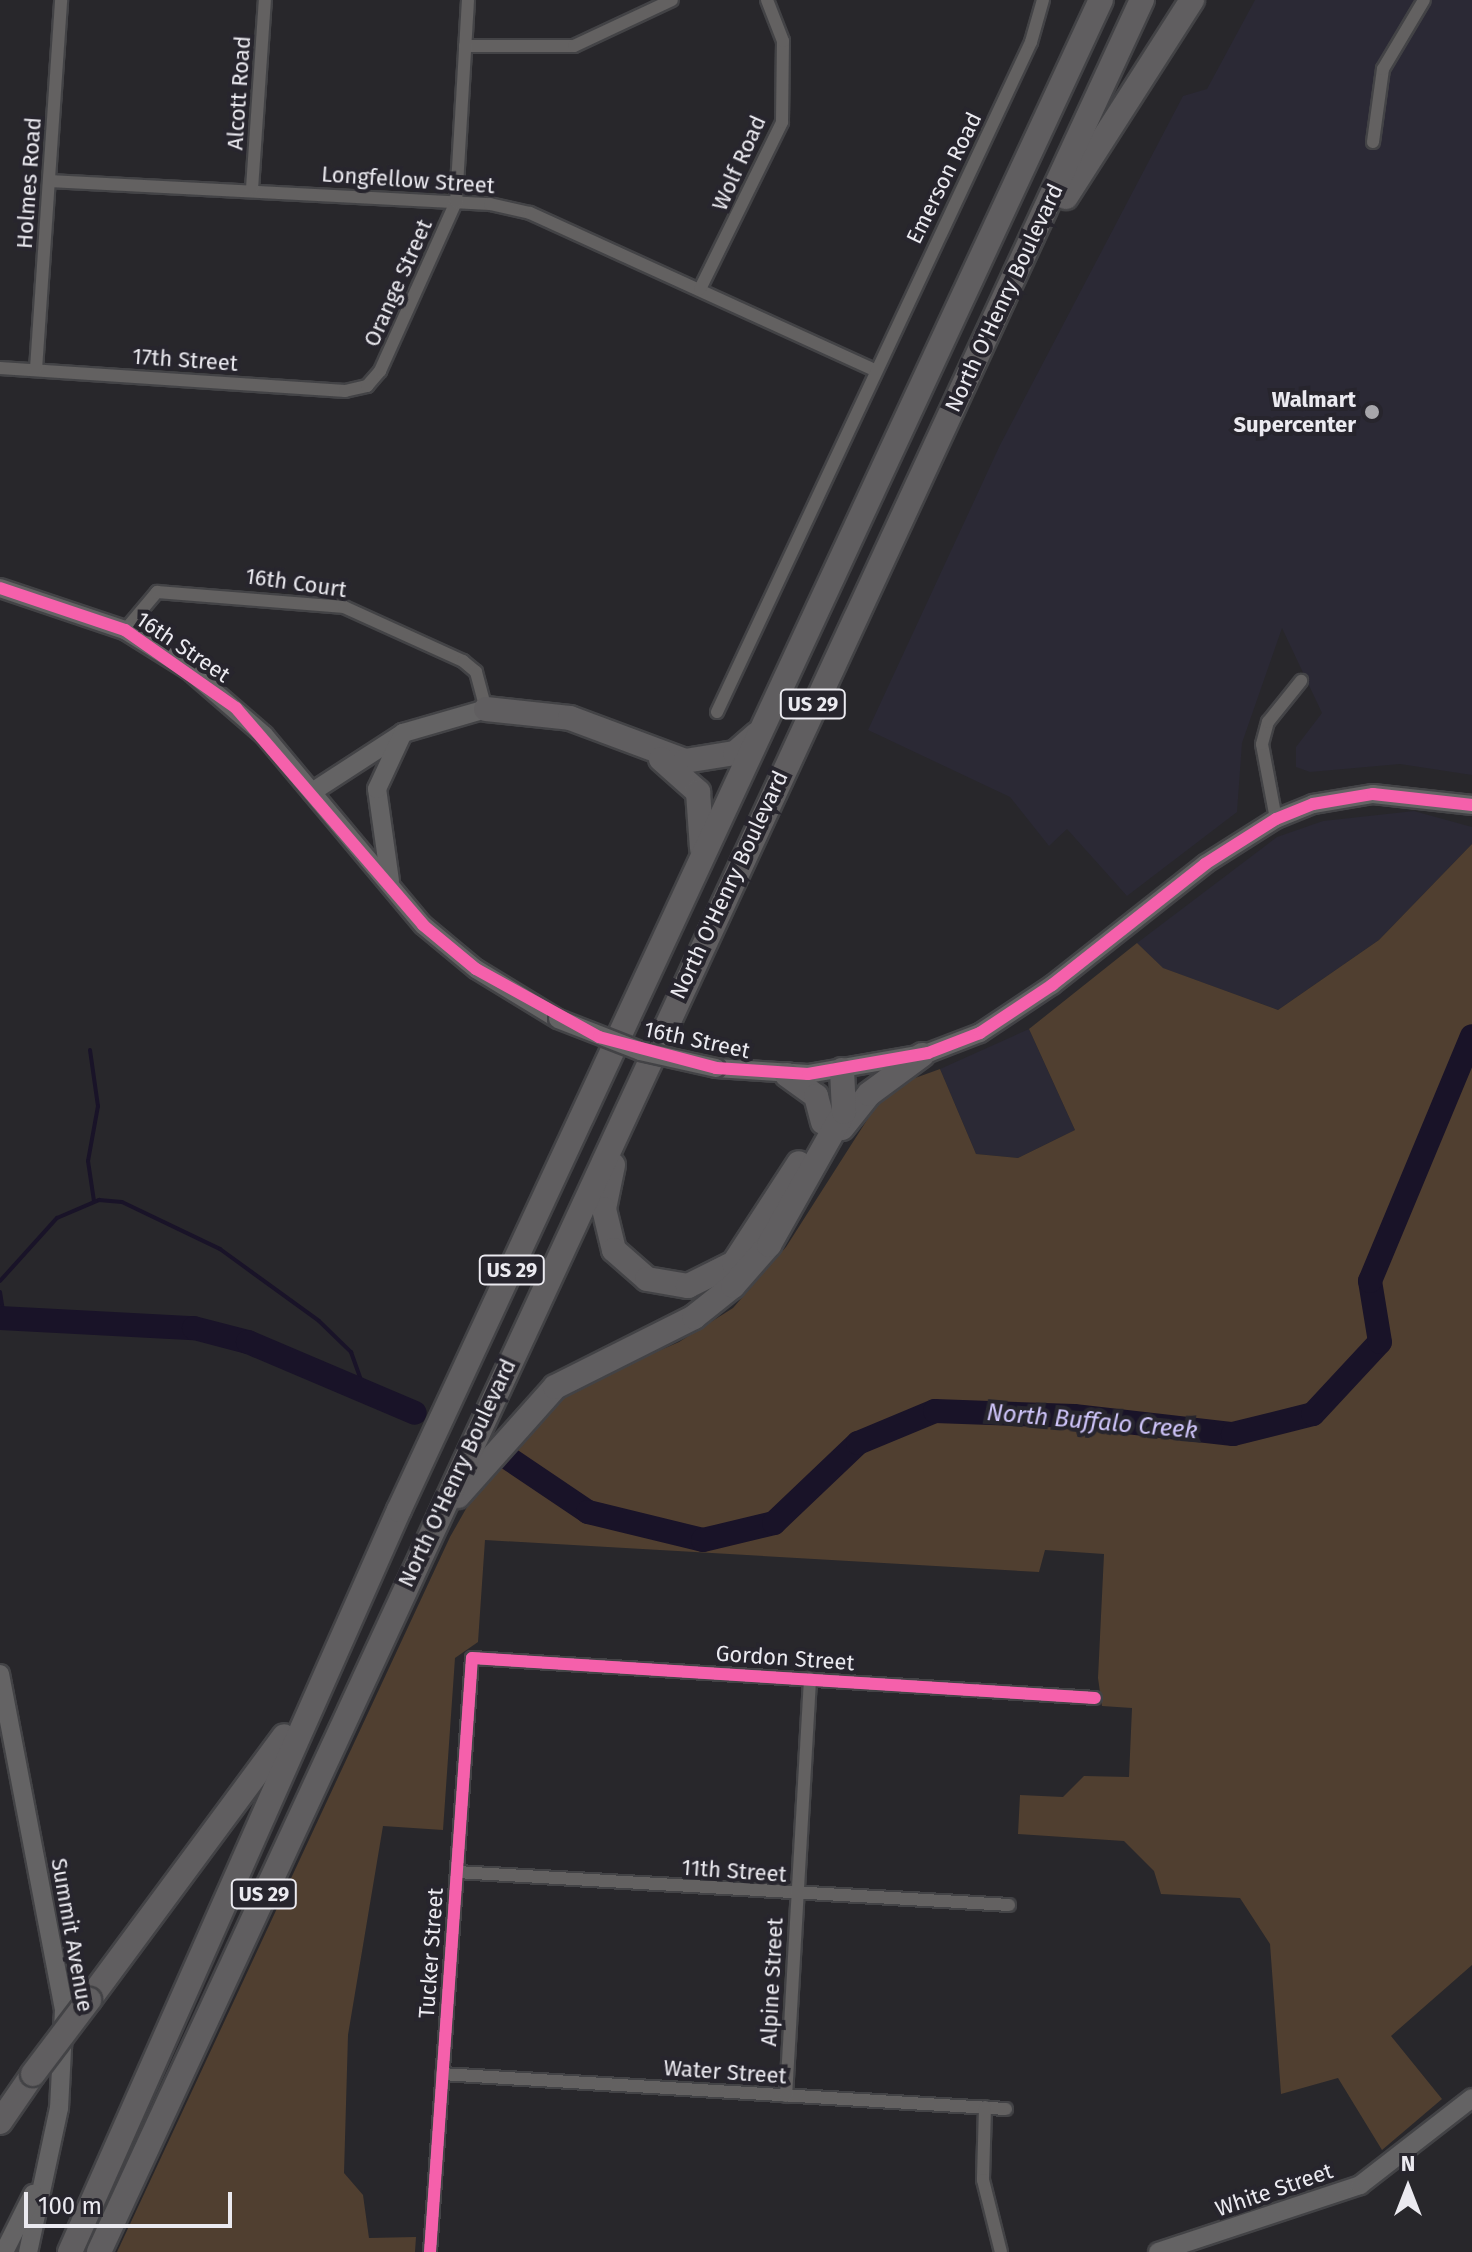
<!DOCTYPE html>
<html>
<head>
<meta charset="utf-8">
<style>
	body { margin:0 }
	#map { position:relative; width:1472px; height:2252px; overflow:hidden; background:#28272b; font-family:"Fira Sans",sans-serif }
	div>[style] { position:absolute }
	.built>* { inset:0; background:#2b2935 }
	.green>* { inset:0; background:#503f30 }
	.stream>* { height:4px; margin:-2px; padding:0 2px; transform-origin:2px; border-radius:2px; background:#191328 }
	.river>* { height:24px; margin:-12px; padding:0 12px; transform-origin:12px; border-radius:12px; background:#191328 }
	.roads { filter:drop-shadow(2px 0 #434346) drop-shadow(-2px 0 #434346) drop-shadow(0 2px #434346) drop-shadow(0 -2px #434346) }
	.street>* { height:12px; margin:-6px; padding:0 6px; transform-origin:6px; border-radius:6px; background:#636161 }
	.secondary>* { height:18px; margin:-9px; padding:0 9px; transform-origin:9px; border-radius:9px; background:#646364 }
	.highway>* { height:24px; margin:-12px; padding:0 12px; transform-origin:12px; border-radius:12px; background:#605e60 }
	.bridges { filter:drop-shadow(2px 0 #434346) drop-shadow(-2px 0 #434346) drop-shadow(0 2px #434346) drop-shadow(0 -2px #434346) }
	.secondary-bridge>* { height:18px; margin:-9px; padding:0 9px; transform-origin:9px; border-radius:9px; background:#646364 }
	.highway-bridge>* { height:24px; margin:-12px; padding:0 12px; transform-origin:12px; border-radius:12px; background:#605e60 }
	.cycleway>* { height:12px; margin:-6px; padding:0 6px; transform-origin:6px; border-radius:6px; background:#f560ab }
	.dots>* { width:22px; height:22px; translate:-50% -50%; box-sizing:border-box; border:4px solid #27252d; border-radius:50% }
	span { translate:-50% -50%; white-space:nowrap; text-align:center; line-height:1.15; -webkit-text-stroke:8px #27252d; paint-order:stroke }
	.shield-label span { padding:2px 6px; background:#27252d; border:2px solid; border-radius:6px; -webkit-text-stroke-width:0 }
	.shield-label { font-size:20px; color:#ebeaf0; font-weight:700 }
	.street-label { font-size:22px; color:#ebeaf0 }
	.poi-label { font-size:22px; color:#ebeaf0; font-weight:700 }
	.right { translate:-100% -50%; text-align:right }
	.water-label { font-size:24px; color:#cfc5fa; font-style:italic }
	.north { position:absolute; left:1368px; top:2148px; width:80px; height:80px; -webkit-text-stroke:6px #27252d; paint-order:stroke; rotate:0deg; font-size:22px; font-weight:700; line-height:32px; text-align:center; color:#ebeaf0 }
	.north::after { content:''; display:block; margin:auto; width:28px; height:36px; background:#ebeaf0; clip-path:polygon(50% 0,100% 100%,50% 72%,0 100%) }
	.scale { position:absolute; left:24px; top:2192px; width:208px; height:36px; box-sizing:border-box; border:4px solid #ebeaf0; border-top:0; padding-left:10px; font-size:24px; line-height:28px; white-space:nowrap; color:#ebeaf0; -webkit-text-stroke:6px #27252d; paint-order:stroke }
</style>
</head>
<body>
<div id="map">
	<div class="built">
		<i style="clip-path:polygon(1255px 0,1472px 0,1472px 775px,1400px 764px,1310px 772px,1296px 767px,1296px 747px,1322px 713px,1282px 628px,1242px 743px,1237px 812px,1127px 896px,1067px 829px,1049px 846px,1010px 797px,868px 730px,1000px 445px,1183px 96px,1207px 89px)"></i>
		<i style="clip-path:polygon(1414px 811px,1472px 827px,1472px 844px,1379px 940px,1278px 1010px,1162px 968px,1137px 943px,1277px 837px,1323px 821px)"></i>
		<i style="clip-path:polygon(1029px 1029px,1075px 1130px,1018px 1158px,976px 1154px,940px 1069px)"></i>
	</div>
	<div class="green">
		<i style="clip-path:polygon(1472px 844px,1472px 1965px,1391px 2036px,1442px 2099px,1382px 2150px,1338px 2078px,1281px 2094px,1270px 1944px,1240px 1898px,1161px 1894px,1154px 1871px,1124px 1841px,1018px 1834px,1020px 1795px,1063px 1797px,1084px 1776px,1129px 1777px,1132px 1708px,1102px 1706px,1098px 1678px,1104px 1554px,1045px 1550px,1039px 1572px,485px 1540px,478px 1642px,455px 1658px,443px 1830px,383px 1826px,348px 2035px,344px 2173px,363px 2195px,369px 2238px,416px 2237px,415px 2252px,117px 2252px,450px 1537px,484px 1477px,525px 1428px,571px 1389px,679px 1342px,733px 1308px,786px 1247px,881px 1098px,904px 1082px,940px 1069px,976px 1154px,1018px 1158px,1075px 1130px,1029px 1029px,1137px 943px,1163px 968px,1278px 1010px,1379px 940px)"></i>
	</div>
	<div class="stream">
		<i style="left:90px;top:1050px;width:57px;rotate:81.9deg"></i>
		<i style="left:98px;top:1106px;width:56px;rotate:100.3deg"></i>
		<i style="left:88px;top:1161px;width:40px;rotate:81.5deg"></i>
		<i style="left:0;top:1281px;width:85px;rotate:-47.9deg"></i>
		<i style="left:57px;top:1218px;width:46px;rotate:-23.2deg"></i>
		<i style="left:99px;top:1200px;width:23px;rotate:5deg"></i>
		<i style="left:122px;top:1202px;width:109px;rotate:25.6deg"></i>
		<i style="left:220px;top:1249px;width:122px;rotate:36deg"></i>
		<i style="left:319px;top:1321px;width:45px;rotate:44.1deg"></i>
		<i style="left:351px;top:1352px;width:41px;rotate:70.3deg"></i>
		<i style="left:0;top:1292px;width:26px;rotate:81deg"></i>
	</div>
	<div class="river">
		<i style="left:0;top:1318px;width:194px;rotate:3deg"></i>
		<i style="left:194px;top:1328px;width:56px;rotate:14.5deg"></i>
		<i style="left:248px;top:1342px;width:181px;rotate:23deg"></i>
		<i style="left:505px;top:1456px;width:100px;rotate:34deg"></i>
		<i style="left:588px;top:1512px;width:118px;rotate:13.7deg"></i>
		<i style="left:703px;top:1540px;width:73px;rotate:-13.5deg"></i>
		<i style="left:774px;top:1523px;width:116px;rotate:-43.6deg"></i>
		<i style="left:858px;top:1443px;width:83px;rotate:-22.6deg"></i>
		<i style="left:935px;top:1411px;width:139px;rotate:2.1deg"></i>
		<i style="left:1074px;top:1416px;width:160px;rotate:6.5deg"></i>
		<i style="left:1233px;top:1434px;width:82px;rotate:-14deg"></i>
		<i style="left:1313px;top:1414px;width:98px;rotate:-47.1deg"></i>
		<i style="left:1380px;top:1342px;width:62px;rotate:-99.3deg"></i>
		<i style="left:1370px;top:1281px;width:265px;rotate:-67.4deg"></i>
	</div>
	<div class="roads">
		<div class="street">
			<i style="left:465px;top:46px;width:109px"></i>
			<i style="left:574px;top:46px;width:108px;rotate:-25.1deg"></i>
			<i style="left:1373px;top:142px;width:74px;rotate:-82.2deg"></i>
			<i style="left:1383px;top:69px;width:80px;rotate:-59.3deg"></i>
			<i style="left:49px;top:181px;width:442px;rotate:3deg"></i>
			<i style="left:490px;top:204px;width:41px;rotate:12.7deg"></i>
			<i style="left:530px;top:213px;width:378px;rotate:24.5deg"></i>
			<i style="left:252px;top:189px;width:189px;rotate:-86.1deg"></i>
			<i style="left:700px;top:289px;width:186px;rotate:-63.8deg"></i>
			<i style="left:782px;top:122px;width:81px;rotate:-89.3deg"></i>
			<i style="left:783px;top:41px;width:44px;rotate:-111.3deg"></i>
			<i style="left:0;top:368px;width:346px;rotate:3.8deg"></i>
			<i style="left:345px;top:391px;width:23px;rotate:-13deg"></i>
			<i style="left:367px;top:386px;width:20px;rotate:-49deg"></i>
			<i style="left:380px;top:371px;width:185px;rotate:-65.8deg"></i>
			<i style="left:456px;top:202px;width:202px;rotate:-86.6deg"></i>
			<i style="left:36px;top:369px;width:370px;rotate:-86.1deg"></i>
			<i style="left:125px;top:630px;width:50px;rotate:-49.9deg"></i>
			<i style="left:157px;top:592px;width:188px;rotate:4.6deg"></i>
			<i style="left:344px;top:607px;width:131px;rotate:24.4deg"></i>
			<i style="left:463px;top:661px;width:17px;rotate:40deg"></i>
			<i style="left:476px;top:672px;width:38px;rotate:75deg"></i>
			<i style="left:717px;top:712px;width:740px;rotate:-64.89deg"></i>
			<i style="left:1031px;top:42px;width:44px;rotate:-74.1deg"></i>
			<i style="left:1276px;top:819px;width:76px;rotate:-100.6deg"></i>
			<i style="left:1262px;top:744px;width:23px;rotate:-75deg"></i>
			<i style="left:1268px;top:722px;width:53px;rotate:-51.2deg"></i>
			<i style="left:457px;top:1872px;width:553px;rotate:3.42deg"></i>
			<i style="left:442px;top:2074px;width:565px;rotate:3.55deg"></i>
			<i style="left:786px;top:2096px;width:418px;rotate:-86.7deg"></i>
			<i style="left:985px;top:2107px;width:73px;rotate:91.6deg"></i>
			<i style="left:983px;top:2180px;width:74px;rotate:76deg"></i>
			<i style="left:430px;top:2252px;width:595px;rotate:-85.96deg"></i>
			<i style="left:472px;top:1658px;width:624px;rotate:3.67deg"></i>
		</div>
		<div class="secondary">
			<i style="left:0;top:588px;width:132px;rotate:18.6deg"></i>
			<i style="left:125px;top:630px;width:75px;rotate:32deg"></i>
			<i style="left:189px;top:670px;width:99px;rotate:40.9deg"></i>
			<i style="left:264px;top:735px;width:248px;rotate:50.1deg"></i>
			<i style="left:423px;top:925px;width:69px;rotate:39.7deg"></i>
			<i style="left:476px;top:969px;width:96px;rotate:31.4deg"></i>
			<i style="left:312px;top:792px;width:108px;rotate:-33deg"></i>
			<i style="left:403px;top:733px;width:86px;rotate:-16.1deg"></i>
			<i style="left:390px;top:881px;width:93px;rotate:-98deg"></i>
			<i style="left:377px;top:789px;width:62px;rotate:-65.1deg"></i>
			<i style="left:716px;top:1068px;width:92px;rotate:3.7deg"></i>
			<i style="left:808px;top:1074px;width:122px;rotate:-9.9deg"></i>
			<i style="left:928px;top:1053px;width:56px;rotate:-21deg"></i>
			<i style="left:980px;top:1033px;width:87px;rotate:-33.7deg"></i>
			<i style="left:1052px;top:985px;width:195px;rotate:-38.3deg"></i>
			<i style="left:1205px;top:864px;width:84px;rotate:-32.4deg"></i>
			<i style="left:1276px;top:819px;width:40px;rotate:-22deg"></i>
			<i style="left:1313px;top:804px;width:61px;rotate:-9.5deg"></i>
			<i style="left:1373px;top:794px;width:100px;rotate:6.3deg"></i>
			<i style="left:0;top:1674px;width:342px;rotate:79.2deg"></i>
			<i style="left:64px;top:2010px;width:98px;rotate:92.9deg"></i>
			<i style="left:59px;top:2108px;width:147px;rotate:102.1deg"></i>
			<i style="left:4px;top:2252px;width:65px;rotate:-63.4deg"></i>
			<i style="left:1158px;top:2252px;width:213px;rotate:-18.3deg"></i>
			<i style="left:1360px;top:2185px;width:142px;rotate:-37.8deg"></i>
		</div>
		<div class="highway">
			<i style="left:1066px;top:197px;width:234px;rotate:-57.4deg"></i>
			<i style="left:486px;top:709px;width:84px;rotate:6.1deg"></i>
			<i style="left:570px;top:718px;width:123px;rotate:20.5deg"></i>
			<i style="left:685px;top:761px;width:51px;rotate:-9.1deg"></i>
			<i style="left:735px;top:753px;width:29px;rotate:-41deg"></i>
			<i style="left:661px;top:759px;width:50px;rotate:41.7deg"></i>
			<i style="left:698px;top:792px;width:56px;rotate:85.9deg"></i>
			<i style="left:787px;top:1075px;width:36px;rotate:36deg"></i>
			<i style="left:816px;top:1096px;width:27px;rotate:75deg"></i>
			<i style="left:842px;top:1128px;width:43px;rotate:-51.5deg"></i>
			<i style="left:869px;top:1094px;width:66px;rotate:-36.3deg"></i>
			<i style="left:613px;top:1165px;width:45px;rotate:101.6deg"></i>
			<i style="left:604px;top:1209px;width:42px;rotate:76.3deg"></i>
			<i style="left:614px;top:1250px;width:44px;rotate:41.3deg"></i>
			<i style="left:647px;top:1279px;width:42px;rotate:9.7deg"></i>
			<i style="left:688px;top:1286px;width:51px;rotate:-26.6deg"></i>
			<i style="left:734px;top:1263px;width:119px;rotate:-57deg"></i>
			<i style="left:458px;top:1496px;width:146px;rotate:-48.3deg"></i>
			<i style="left:555px;top:1387px;width:156px;rotate:-26.7deg"></i>
			<i style="left:694px;top:1317px;width:50px;rotate:-38.5deg"></i>
			<i style="left:733px;top:1286px;width:55px;rotate:-48.7deg"></i>
			<i style="left:769px;top:1245px;width:153px;rotate:-60.6deg"></i>
			<i style="left:844px;top:1112px;width:42px;rotate:-92.7deg"></i>
			<i style="left:89px;top:2000px;width:328px;rotate:-53.5deg"></i>
			<i style="left:0;top:2122px;width:58px;rotate:-55.5deg"></i>
			<i style="left:70px;top:2252px;width:812px;rotate:-66.09deg"></i>
			<i style="left:399px;top:1510px;width:1665px;rotate:-65.07deg"></i>
			<i style="left:99px;top:2252px;width:2482px;rotate:-65.15deg"></i>
		</div>
	</div>
	<div class="bridges">
		<div class="secondary-bridge">
			<i style="left:558px;top:1019px;width:88px;rotate:21.3deg"></i>
			<i style="left:640px;top:1051px;width:78px;rotate:12.6deg"></i>
		</div>
		<div class="highway-bridge">
			<i style="left:33px;top:2074px;width:93px;rotate:-52.9deg"></i>
		</div>
	</div>
	<div class="cycleway">
		<i style="left:0;top:588px;width:132px;rotate:18.6deg"></i>
		<i style="left:125px;top:630px;width:136px;rotate:35.1deg"></i>
		<i style="left:236px;top:708px;width:286px;rotate:49.2deg"></i>
		<i style="left:423px;top:925px;width:69px;rotate:39.7deg"></i>
		<i style="left:476px;top:969px;width:141px;rotate:28.9deg"></i>
		<i style="left:599px;top:1037px;width:121px;rotate:14.8deg"></i>
		<i style="left:716px;top:1068px;width:92px;rotate:3.7deg"></i>
		<i style="left:808px;top:1074px;width:122px;rotate:-9.9deg"></i>
		<i style="left:928px;top:1053px;width:56px;rotate:-21deg"></i>
		<i style="left:980px;top:1033px;width:87px;rotate:-33.7deg"></i>
		<i style="left:1052px;top:985px;width:195px;rotate:-38.3deg"></i>
		<i style="left:1205px;top:864px;width:84px;rotate:-32.4deg"></i>
		<i style="left:1276px;top:819px;width:40px;rotate:-22deg"></i>
		<i style="left:1313px;top:804px;width:61px;rotate:-9.5deg"></i>
		<i style="left:1373px;top:794px;width:100px;rotate:6.3deg"></i>
		<i style="left:430px;top:2252px;width:595px;rotate:-85.96deg"></i>
		<i style="left:472px;top:1658px;width:624px;rotate:3.67deg"></i>
	</div>
	<div class="dots">
		<i style="left:1372px;top:412px;background:#a7a6ab"></i>
	</div>
	<div class="shield-label">
		<span style="left:813px;top:704px">US 29</span>
		<span style="left:512px;top:1270px">US 29</span>
		<span style="left:264px;top:1894px">US 29</span>
	</div>
	<div class="street-label">
		<span style="left:239px;top:93px;rotate:-86deg">Alcott Road</span>
		<span style="left:739px;top:163px;rotate:-66deg">Wolf Road</span>
		<span style="left:944px;top:178px;rotate:-64deg">Emerson Road</span>
		<span style="left:408px;top:180px;rotate:4deg">Longfellow Street</span>
		<span style="left:29px;top:183px;rotate:-86deg">Holmes Road</span>
		<span style="left:398px;top:283px;rotate:-66deg">Orange Street</span>
		<span style="left:1004px;top:298px;rotate:-65deg">North O'Henry Boulevard</span>
		<span style="left:185px;top:360px;rotate:4deg">17th Street</span>
		<span style="left:296px;top:583px;rotate:8deg">16th Court</span>
		<span style="left:183px;top:647px;rotate:34deg">16th Street</span>
		<span style="left:729px;top:885px;rotate:-65deg">North O'Henry Boulevard</span>
		<span style="left:697px;top:1040px;rotate:12deg">16th Street</span>
		<span style="left:457px;top:1473px;rotate:-65deg">North O'Henry Boulevard</span>
		<span style="left:785px;top:1658px;rotate:4deg">Gordon Street</span>
		<span style="left:734px;top:1871px;rotate:4deg">11th Street</span>
		<span style="left:72px;top:1935px;rotate:80deg">Summit Avenue</span>
		<span style="left:431px;top:1953px;rotate:-86deg">Tucker Street</span>
		<span style="left:772px;top:1982px;rotate:-87deg">Alpine Street</span>
		<span style="left:725px;top:2072px;rotate:4deg">Water Street</span>
		<span style="left:1274px;top:2190px;rotate:-19deg">White Street</span>
	</div>
	<div class="poi-label">
		<span class="right" style="left:1356px;top:412px">Walmart<br>Supercenter</span>
	</div>
	<div class="water-label">
		<span style="left:1092px;top:1422px;rotate:5deg">North Buffalo Creek</span>
	</div>
	<div class="north">N</div>
	<div class="scale">100 m</div>
</div>
</body>
</html>
